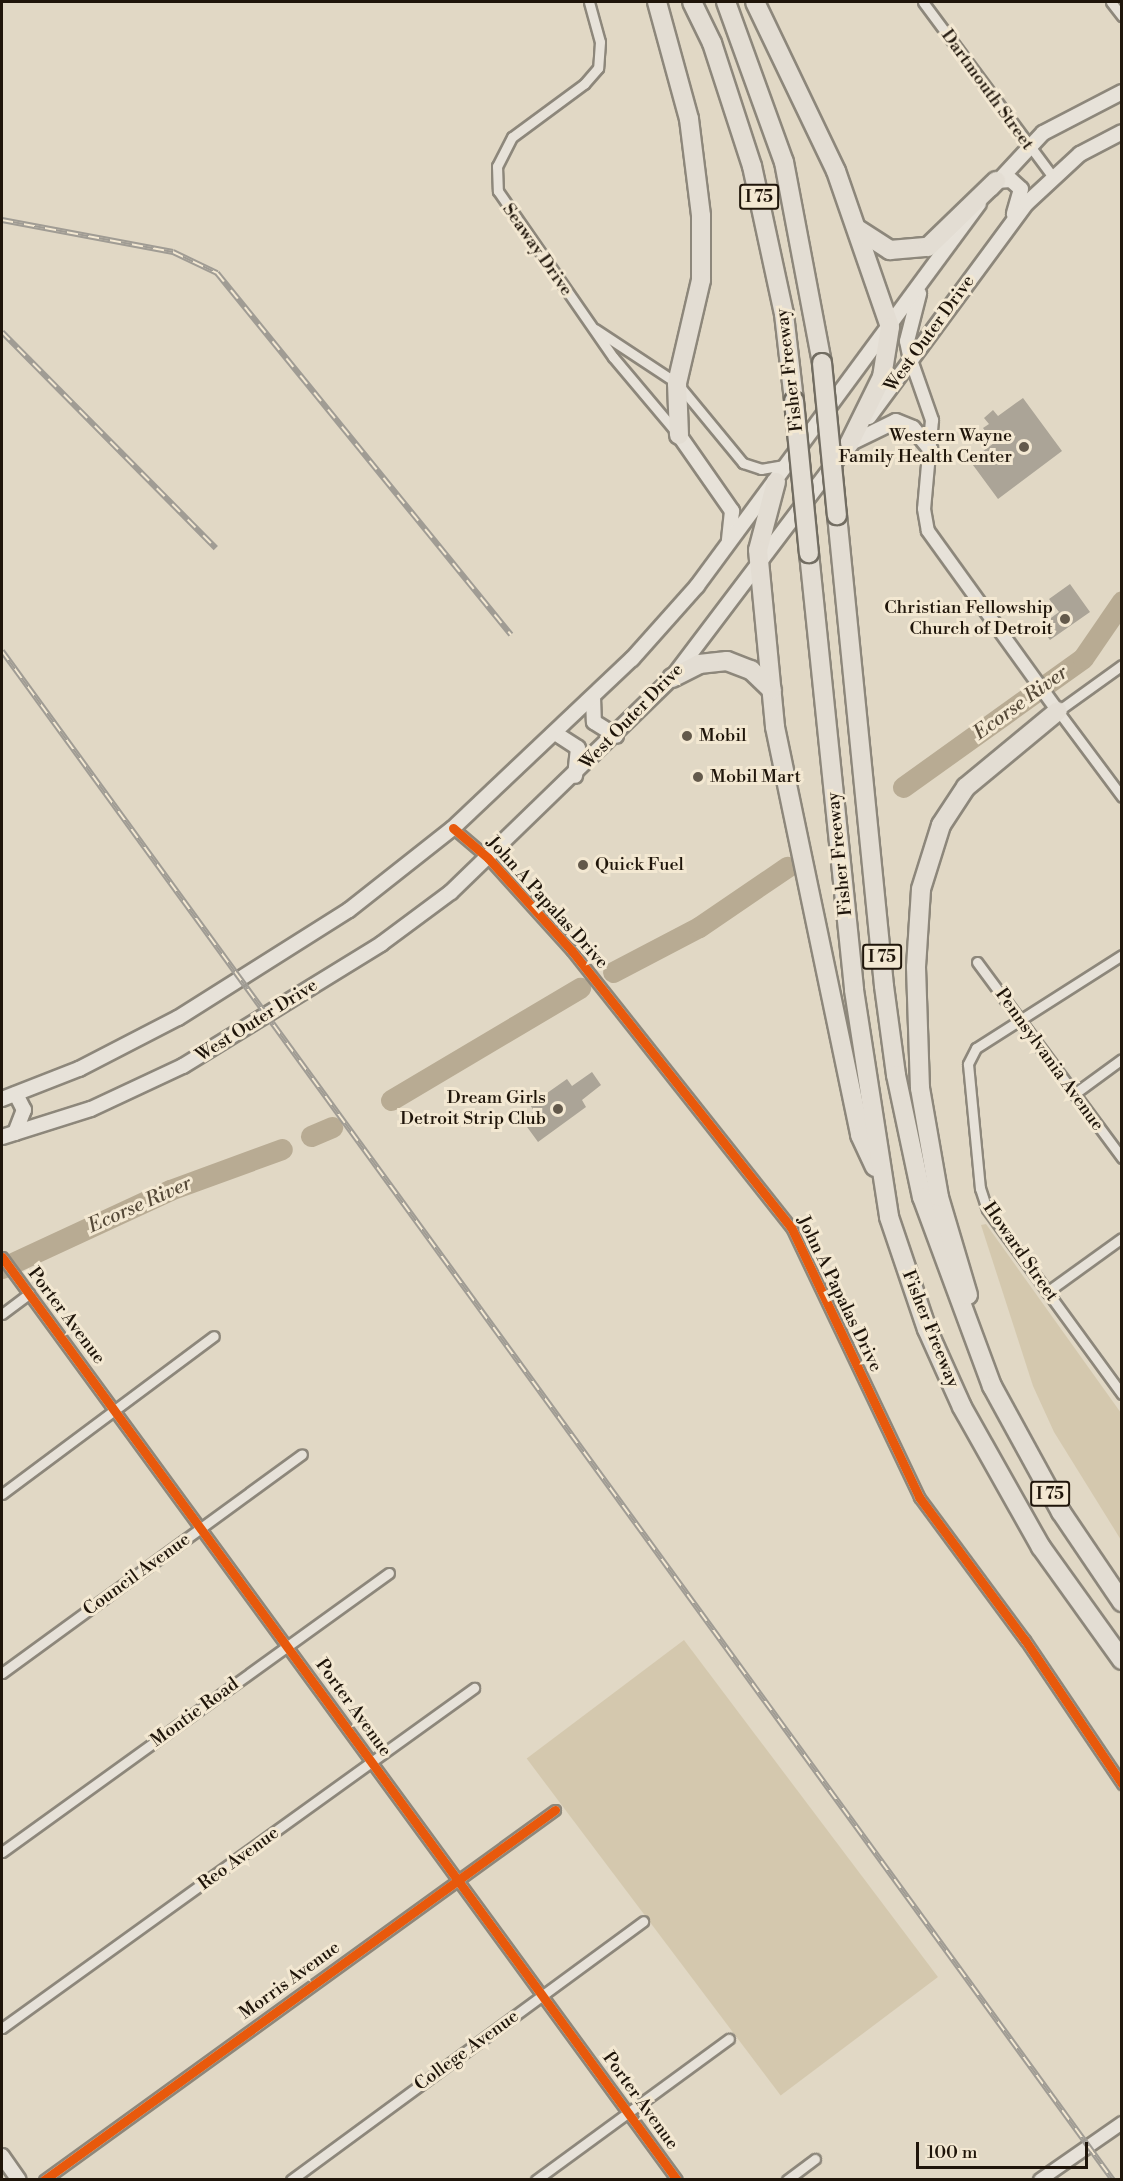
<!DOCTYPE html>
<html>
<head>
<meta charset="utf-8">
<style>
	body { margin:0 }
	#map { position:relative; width:1123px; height:2181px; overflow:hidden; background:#e1d8c5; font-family:"Libre Bodoni",serif }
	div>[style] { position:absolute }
	.green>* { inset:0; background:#d4c8ae; transform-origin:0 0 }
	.river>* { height:21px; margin:-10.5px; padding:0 10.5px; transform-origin:10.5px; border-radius:10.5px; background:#b8ab93 }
	.building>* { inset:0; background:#aba497 }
	.roads { filter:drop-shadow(2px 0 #8d877b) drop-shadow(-2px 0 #8d877b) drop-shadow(0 2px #8d877b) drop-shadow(0 -2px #8d877b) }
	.minor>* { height:9px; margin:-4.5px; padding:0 4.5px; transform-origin:4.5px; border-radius:4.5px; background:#e7e2d9 }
	.tertiary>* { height:12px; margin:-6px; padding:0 6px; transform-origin:6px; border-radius:6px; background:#e7e2d9 }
	.secondary>* { height:14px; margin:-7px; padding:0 7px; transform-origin:7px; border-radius:7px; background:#e7e2d9 }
	.motorway>* { height:18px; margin:-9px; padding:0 9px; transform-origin:9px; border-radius:9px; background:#e3ddd3 }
	.rail>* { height:6px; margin-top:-3px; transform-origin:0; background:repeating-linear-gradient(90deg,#f3e8d2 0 11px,#a09c94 0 22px); box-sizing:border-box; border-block:2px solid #a09c94 }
	.bridges { filter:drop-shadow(2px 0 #726d62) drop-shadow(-2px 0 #726d62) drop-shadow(0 2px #726d62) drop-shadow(0 -2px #726d62) }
	.motorway-bridge>* { height:18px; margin:-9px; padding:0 9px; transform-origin:9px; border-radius:9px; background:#e3ddd3 }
	.cycleway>* { height:9px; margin:-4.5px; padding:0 4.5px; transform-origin:4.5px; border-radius:4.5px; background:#e8590c }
	.dots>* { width:16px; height:16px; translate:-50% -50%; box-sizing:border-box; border:3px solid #f3e8d2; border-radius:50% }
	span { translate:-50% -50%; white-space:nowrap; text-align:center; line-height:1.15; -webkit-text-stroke:6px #f3e8d2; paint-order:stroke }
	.shield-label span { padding:2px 4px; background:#f3e8d2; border:2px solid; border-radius:4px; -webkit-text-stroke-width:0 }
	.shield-label { font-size:16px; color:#1f150a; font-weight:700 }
	.street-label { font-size:18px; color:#1f150a }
	.poi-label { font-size:18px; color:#1f150a }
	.right { translate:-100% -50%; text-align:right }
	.left { translate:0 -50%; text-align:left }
	.water-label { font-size:20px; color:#554938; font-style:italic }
	.frame { position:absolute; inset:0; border:3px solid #1f150a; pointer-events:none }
	.scale { position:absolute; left:916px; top:2142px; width:172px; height:27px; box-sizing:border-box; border:3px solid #1f150a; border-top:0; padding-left:8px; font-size:18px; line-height:21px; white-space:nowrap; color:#1f150a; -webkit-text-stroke:4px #f3e8d2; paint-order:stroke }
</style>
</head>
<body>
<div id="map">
	<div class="green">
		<i style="clip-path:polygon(986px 1224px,1121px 1413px,1121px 1540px,1054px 1432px,1033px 1386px,981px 1225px)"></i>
		<i style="left:684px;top:1640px;width:422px;height:197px;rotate:53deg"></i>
	</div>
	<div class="river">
		<i style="left:903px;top:787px;width:221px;rotate:-35.6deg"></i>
		<i style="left:1083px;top:658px;width:69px;rotate:-55.6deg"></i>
		<i style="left:613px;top:972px;width:97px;rotate:-27.6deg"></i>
		<i style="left:699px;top:927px;width:107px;rotate:-34.3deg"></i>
		<i style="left:391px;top:1100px;width:220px;rotate:-30.7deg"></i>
		<i style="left:311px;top:1136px;width:23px;rotate:-23deg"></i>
		<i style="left:2px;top:1268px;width:185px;rotate:-24.9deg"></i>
		<i style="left:170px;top:1190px;width:119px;rotate:-20.1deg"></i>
	</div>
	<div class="building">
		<i style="clip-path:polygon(1023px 398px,1062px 451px,998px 499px,970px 461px,994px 443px,983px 428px,989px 424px,984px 418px,993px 410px,998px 416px)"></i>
		<i style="clip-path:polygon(1070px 584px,1090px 612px,1050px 640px,1040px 626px,1059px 612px,1049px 599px)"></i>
		<i style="clip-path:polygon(592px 1072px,601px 1085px,582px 1100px,586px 1107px,538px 1142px,522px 1120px,534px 1111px,530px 1105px,567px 1079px,572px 1086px)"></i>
	</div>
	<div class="roads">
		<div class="minor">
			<i style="left:589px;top:2px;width:41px;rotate:74.6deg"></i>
			<i style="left:600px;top:42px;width:26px;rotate:94deg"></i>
			<i style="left:598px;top:68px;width:21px;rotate:131deg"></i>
			<i style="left:584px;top:84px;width:89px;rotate:143.6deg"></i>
			<i style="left:512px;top:137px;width:33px;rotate:117deg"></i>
			<i style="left:497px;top:166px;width:25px;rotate:88deg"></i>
			<i style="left:498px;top:191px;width:202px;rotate:55.3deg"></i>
			<i style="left:613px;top:357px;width:99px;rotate:49.9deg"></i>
			<i style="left:923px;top:2px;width:218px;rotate:53.4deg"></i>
			<i style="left:1111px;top:2px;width:18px;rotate:52deg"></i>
			<i style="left:595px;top:329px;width:98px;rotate:33.4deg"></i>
			<i style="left:677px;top:383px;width:104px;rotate:50.5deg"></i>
			<i style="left:743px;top:463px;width:19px;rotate:18deg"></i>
			<i style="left:761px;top:469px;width:28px;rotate:-10deg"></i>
			<i style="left:1122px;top:665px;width:79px;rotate:144.3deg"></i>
			<i style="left:1058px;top:711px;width:107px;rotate:53.3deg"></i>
			<i style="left:453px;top:828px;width:46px;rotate:40.6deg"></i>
			<i style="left:488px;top:858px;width:125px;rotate:47.9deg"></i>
			<i style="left:572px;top:951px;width:352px;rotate:51.6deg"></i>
			<i style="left:791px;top:1227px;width:299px;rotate:64.6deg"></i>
			<i style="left:919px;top:1497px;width:178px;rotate:53.5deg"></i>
			<i style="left:1025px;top:1640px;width:174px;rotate:56deg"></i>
			<i style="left:1122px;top:955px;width:173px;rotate:147.5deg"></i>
			<i style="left:976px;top:1048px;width:18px;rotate:117deg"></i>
			<i style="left:968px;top:1064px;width:125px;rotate:84.5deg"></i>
			<i style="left:980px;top:1188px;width:22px;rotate:72deg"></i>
			<i style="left:987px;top:1209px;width:229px;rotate:53.9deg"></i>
			<i style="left:977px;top:962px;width:244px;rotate:53.5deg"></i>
			<i style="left:1074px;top:1094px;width:59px;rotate:-36.1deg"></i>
			<i style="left:2px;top:1257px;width:1143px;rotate:53.82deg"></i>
			<i style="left:1047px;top:1292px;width:92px;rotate:-35.8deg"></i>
			<i style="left:2px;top:1314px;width:34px;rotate:-37deg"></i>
			<i style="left:2px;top:1494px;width:264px;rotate:-36.7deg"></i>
			<i style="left:2px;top:1673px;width:371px;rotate:-36.1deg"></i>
			<i style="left:2px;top:1852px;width:477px;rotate:-35.8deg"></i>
			<i style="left:2px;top:2028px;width:582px;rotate:-35.77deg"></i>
			<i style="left:44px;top:2180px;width:631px;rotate:-35.91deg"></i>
			<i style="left:291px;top:2180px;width:437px;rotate:-36.3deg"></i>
			<i style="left:536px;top:2180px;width:239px;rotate:-36.2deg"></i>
			<i style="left:787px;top:2180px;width:35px;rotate:-37deg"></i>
		</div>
		<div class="tertiary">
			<i style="left:911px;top:360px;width:64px;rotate:70.7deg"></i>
			<i style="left:932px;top:420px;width:89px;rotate:95.1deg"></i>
			<i style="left:924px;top:509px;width:22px;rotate:80deg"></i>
			<i style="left:928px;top:531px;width:222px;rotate:54.2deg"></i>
			<i style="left:1040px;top:2180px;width:100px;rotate:-34.8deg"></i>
		</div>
		<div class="secondary">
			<i style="left:996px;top:181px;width:15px;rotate:-4deg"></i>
			<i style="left:1011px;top:180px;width:13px;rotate:42deg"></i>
			<i style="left:1021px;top:189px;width:26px;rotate:106deg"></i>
			<i style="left:991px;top:189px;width:76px;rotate:-47.1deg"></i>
			<i style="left:1043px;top:133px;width:89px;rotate:-27.4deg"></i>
			<i style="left:911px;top:360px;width:19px;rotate:-102deg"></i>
			<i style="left:907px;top:341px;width:49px;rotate:-75.7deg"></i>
			<i style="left:869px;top:417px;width:266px;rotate:-53.6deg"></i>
			<i style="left:1027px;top:203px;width:72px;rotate:-42.8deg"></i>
			<i style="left:1080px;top:154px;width:47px;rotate:-27.6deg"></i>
			<i style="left:679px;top:435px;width:93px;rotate:55.1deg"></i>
			<i style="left:732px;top:511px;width:30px;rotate:96deg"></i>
			<i style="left:849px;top:444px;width:52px;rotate:-26.1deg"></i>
			<i style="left:896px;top:421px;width:18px;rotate:22deg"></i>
			<i style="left:913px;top:428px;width:28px;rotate:51deg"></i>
			<i style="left:593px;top:697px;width:25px;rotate:88deg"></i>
			<i style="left:594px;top:722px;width:26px;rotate:32deg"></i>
			<i style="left:555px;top:733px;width:27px;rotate:33deg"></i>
			<i style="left:578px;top:748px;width:28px;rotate:96deg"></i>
			<i style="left:2px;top:1099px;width:83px;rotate:-21.3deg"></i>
			<i style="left:79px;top:1069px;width:111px;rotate:-27.3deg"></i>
			<i style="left:178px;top:1018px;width:202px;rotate:-32.3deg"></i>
			<i style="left:349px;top:910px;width:132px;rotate:-38.3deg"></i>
			<i style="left:453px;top:828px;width:246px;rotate:-43.4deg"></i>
			<i style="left:632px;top:659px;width:98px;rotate:-48.3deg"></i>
			<i style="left:697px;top:586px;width:475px;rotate:-53.6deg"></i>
			<i style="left:15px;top:1133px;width:25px;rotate:-69deg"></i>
			<i style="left:24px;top:1110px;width:18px;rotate:-117deg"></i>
			<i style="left:2px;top:1137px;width:93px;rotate:-17.5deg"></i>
			<i style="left:91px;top:1109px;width:102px;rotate:-25.1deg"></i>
			<i style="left:183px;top:1066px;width:233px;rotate:-31.6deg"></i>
			<i style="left:381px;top:944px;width:87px;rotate:-36.6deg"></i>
			<i style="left:451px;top:892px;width:308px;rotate:-44.1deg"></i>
			<i style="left:672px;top:678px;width:302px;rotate:-52.9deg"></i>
			<i style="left:2px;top:2156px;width:29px;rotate:55deg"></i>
		</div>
		<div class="motorway">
			<i style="left:657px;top:2px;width:121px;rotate:74.7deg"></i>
			<i style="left:689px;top:119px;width:98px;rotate:82.9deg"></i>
			<i style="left:701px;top:216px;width:64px;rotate:90deg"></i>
			<i style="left:701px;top:280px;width:106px;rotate:103.1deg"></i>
			<i style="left:677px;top:383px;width:52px;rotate:87.8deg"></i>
			<i style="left:692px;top:2px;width:46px;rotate:64deg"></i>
			<i style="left:712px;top:43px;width:129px;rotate:72deg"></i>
			<i style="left:752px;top:166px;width:151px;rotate:77.8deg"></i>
			<i style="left:784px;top:314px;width:88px;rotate:83.4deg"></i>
			<i style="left:726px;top:2px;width:170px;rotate:70.1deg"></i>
			<i style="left:784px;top:162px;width:205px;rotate:79.3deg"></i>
			<i style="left:755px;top:2px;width:187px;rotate:64.4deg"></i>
			<i style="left:836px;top:171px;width:165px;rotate:70.9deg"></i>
			<i style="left:890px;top:327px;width:51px;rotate:99.1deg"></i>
			<i style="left:882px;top:377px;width:75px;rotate:116.2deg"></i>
			<i style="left:859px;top:230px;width:37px;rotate:33deg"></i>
			<i style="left:890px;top:250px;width:38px;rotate:-5deg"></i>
			<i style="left:928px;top:247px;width:95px;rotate:-44.1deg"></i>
			<i style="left:776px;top:482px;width:70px;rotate:104.8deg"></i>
			<i style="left:758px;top:550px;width:178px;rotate:84.5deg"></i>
			<i style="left:775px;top:727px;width:417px;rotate:78.2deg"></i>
			<i style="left:860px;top:1135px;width:35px;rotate:65deg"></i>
			<i style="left:837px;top:515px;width:473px;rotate:84.3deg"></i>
			<i style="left:884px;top:986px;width:90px;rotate:82.3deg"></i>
			<i style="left:896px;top:1075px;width:125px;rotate:78deg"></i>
			<i style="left:922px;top:1197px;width:202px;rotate:69.7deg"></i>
			<i style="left:992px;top:1386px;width:144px;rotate:61.3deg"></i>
			<i style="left:1061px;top:1512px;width:109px;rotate:55.9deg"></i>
			<i style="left:809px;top:553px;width:439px;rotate:84.1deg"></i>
			<i style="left:854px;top:990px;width:230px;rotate:81.2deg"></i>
			<i style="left:889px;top:1217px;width:118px;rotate:71.3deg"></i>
			<i style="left:927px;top:1329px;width:85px;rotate:65.8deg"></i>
			<i style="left:962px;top:1407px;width:161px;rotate:60.6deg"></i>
			<i style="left:1041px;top:1547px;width:139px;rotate:54.4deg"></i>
			<i style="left:672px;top:678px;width:30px;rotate:-27deg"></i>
			<i style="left:699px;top:664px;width:28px;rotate:-6deg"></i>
			<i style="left:727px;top:661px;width:26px;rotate:21deg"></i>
			<i style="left:751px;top:670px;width:29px;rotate:44deg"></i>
			<i style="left:968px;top:1295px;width:102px;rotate:-106.5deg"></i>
			<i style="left:939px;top:1197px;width:111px;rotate:-99.9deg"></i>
			<i style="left:920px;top:1088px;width:121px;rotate:-91.9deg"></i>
			<i style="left:916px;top:967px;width:78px;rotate:-86.3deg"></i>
			<i style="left:921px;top:889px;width:67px;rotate:-72.6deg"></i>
			<i style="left:941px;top:825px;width:45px;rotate:-56.7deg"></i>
			<i style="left:966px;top:787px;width:119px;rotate:-39.6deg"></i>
		</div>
	</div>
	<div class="rail">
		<i style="left:2px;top:220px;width:174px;rotate:10.6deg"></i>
		<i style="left:173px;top:252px;width:49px;rotate:25.5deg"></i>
		<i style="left:217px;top:273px;width:466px;rotate:50.9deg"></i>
		<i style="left:2px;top:332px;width:304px;rotate:45.3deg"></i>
		<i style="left:2px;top:651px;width:1890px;rotate:54deg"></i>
	</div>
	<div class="bridges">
		<div class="motorway-bridge">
			<i style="left:822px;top:363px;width:153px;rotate:84.4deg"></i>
			<i style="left:794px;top:401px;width:153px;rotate:84.4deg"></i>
		</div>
	</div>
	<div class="cycleway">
		<i style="left:453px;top:828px;width:46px;rotate:40.6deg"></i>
		<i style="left:488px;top:858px;width:125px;rotate:47.9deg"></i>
		<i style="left:572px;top:951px;width:352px;rotate:51.6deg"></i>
		<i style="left:791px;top:1227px;width:299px;rotate:64.6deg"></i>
		<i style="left:919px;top:1497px;width:178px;rotate:53.5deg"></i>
		<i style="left:1025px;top:1640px;width:174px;rotate:56deg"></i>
		<i style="left:2px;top:1257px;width:1143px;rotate:53.82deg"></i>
		<i style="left:44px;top:2180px;width:631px;rotate:-35.91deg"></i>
	</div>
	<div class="dots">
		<i style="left:1024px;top:447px;background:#63594b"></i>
		<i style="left:1065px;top:619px;background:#63594b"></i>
		<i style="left:687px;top:736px;background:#63594b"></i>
		<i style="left:698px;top:777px;background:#63594b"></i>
		<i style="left:583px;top:865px;background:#63594b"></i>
		<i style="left:558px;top:1109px;background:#63594b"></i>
	</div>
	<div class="shield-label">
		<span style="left:759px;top:197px">I 75</span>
		<span style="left:882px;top:957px">I 75</span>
		<span style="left:1050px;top:1494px">I 75</span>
	</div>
	<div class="street-label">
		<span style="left:987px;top:90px;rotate:54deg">Dartmouth Street</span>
		<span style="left:537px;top:250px;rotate:55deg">Seaway Drive</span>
		<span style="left:930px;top:334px;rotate:-54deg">West Outer Drive</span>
		<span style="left:790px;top:370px;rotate:-97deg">Fisher Freeway</span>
		<span style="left:632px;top:717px;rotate:-46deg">West Outer Drive</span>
		<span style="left:840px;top:854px;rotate:-96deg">Fisher Freeway</span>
		<span style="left:547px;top:903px;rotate:48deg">John A Papalas Drive</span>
		<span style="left:257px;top:1021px;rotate:-32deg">West Outer Drive</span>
		<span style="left:1049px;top:1060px;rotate:54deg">Pennsylvania Avenue</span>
		<span style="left:1020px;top:1252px;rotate:55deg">Howard Street</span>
		<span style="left:839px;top:1294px;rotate:64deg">John A Papalas Drive</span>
		<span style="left:66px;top:1316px;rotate:53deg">Porter Avenue</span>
		<span style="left:930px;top:1329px;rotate:68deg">Fisher Freeway</span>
		<span style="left:137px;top:1575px;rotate:-36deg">Council Avenue</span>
		<span style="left:353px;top:1708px;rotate:54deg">Porter Avenue</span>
		<span style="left:195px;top:1713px;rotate:-36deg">Montie Road</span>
		<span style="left:239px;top:1859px;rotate:-36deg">Reo Avenue</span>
		<span style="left:290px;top:1981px;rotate:-36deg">Morris Avenue</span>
		<span style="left:467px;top:2051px;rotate:-36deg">College Avenue</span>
		<span style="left:640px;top:2101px;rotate:54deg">Porter Avenue</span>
	</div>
	<div class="poi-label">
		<span class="right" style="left:1012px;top:447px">Western Wayne<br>Family Health Center</span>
		<span class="right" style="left:1053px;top:619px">Christian Fellowship<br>Church of Detroit</span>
		<span class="left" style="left:699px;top:736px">Mobil</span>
		<span class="left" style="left:710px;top:777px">Mobil Mart</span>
		<span class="left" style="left:595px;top:865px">Quick Fuel</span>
		<span class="right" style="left:546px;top:1109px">Dream Girls<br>Detroit Strip Club</span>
	</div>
	<div class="water-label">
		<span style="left:1021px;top:703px;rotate:-36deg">Ecorse River</span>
		<span style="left:140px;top:1205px;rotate:-24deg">Ecorse River</span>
	</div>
	<div class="frame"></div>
	<div class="scale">100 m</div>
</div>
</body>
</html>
